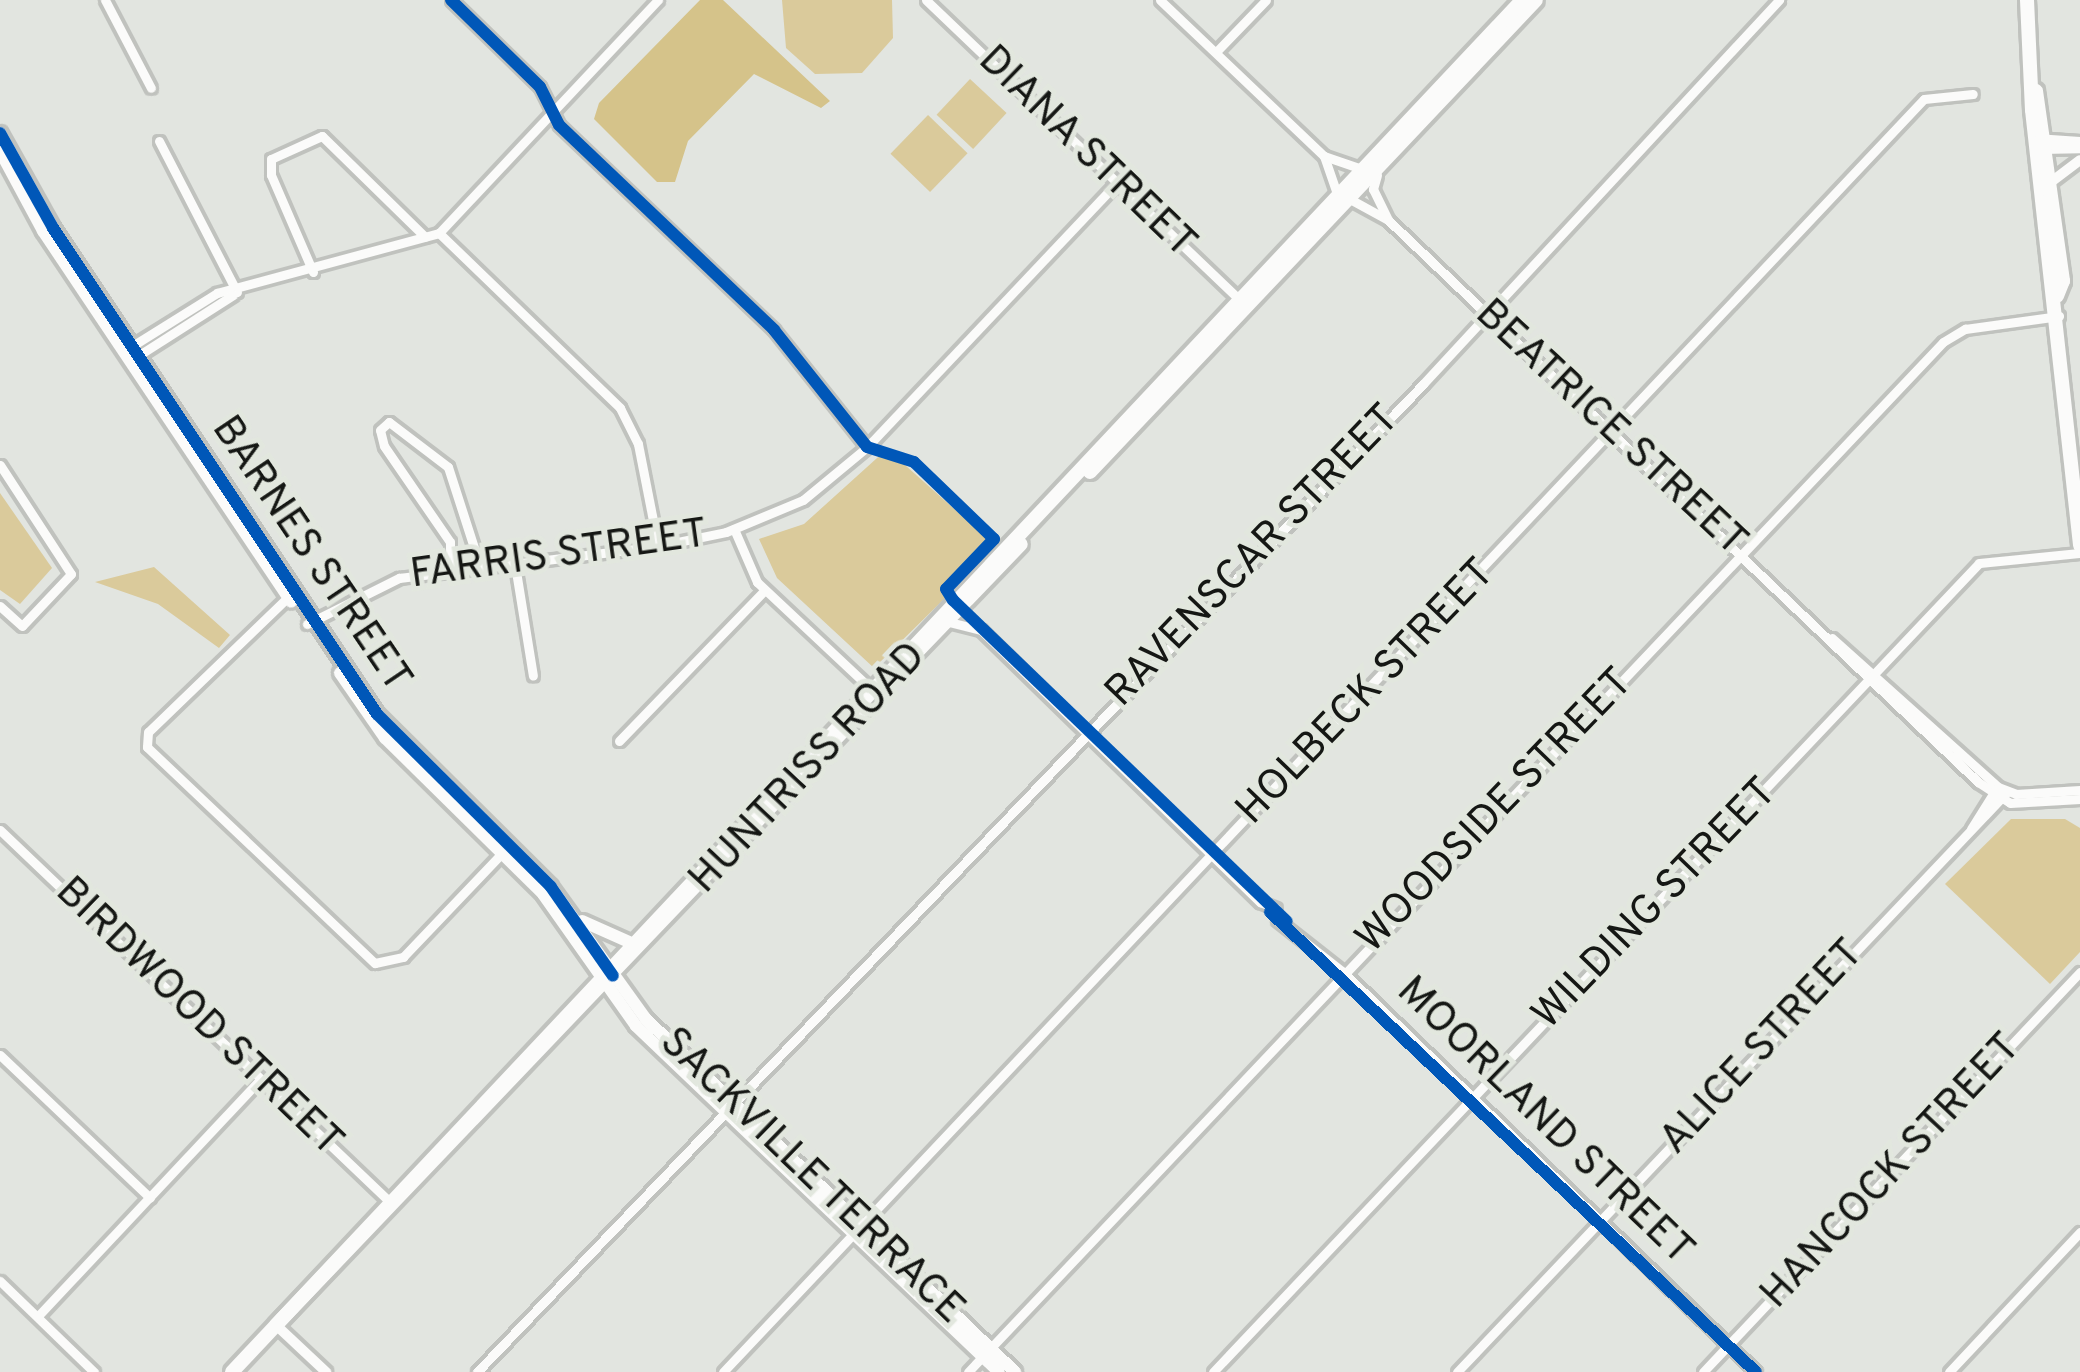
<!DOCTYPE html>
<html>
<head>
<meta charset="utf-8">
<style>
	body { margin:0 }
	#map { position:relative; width:2080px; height:1372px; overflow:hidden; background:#e2e5e0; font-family:Overpass,sans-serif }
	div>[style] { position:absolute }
	.green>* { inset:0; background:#daca9b; transform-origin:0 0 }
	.forest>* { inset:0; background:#d5c38a }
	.roads { filter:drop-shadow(3px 0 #c0c2be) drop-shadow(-3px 0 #c0c2be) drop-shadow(0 3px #c0c2be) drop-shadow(0 -3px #c0c2be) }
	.minor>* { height:9px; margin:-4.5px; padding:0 4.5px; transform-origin:4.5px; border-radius:4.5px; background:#fbfbfa }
	.tertiary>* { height:10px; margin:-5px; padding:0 5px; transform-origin:5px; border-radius:5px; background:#fbfbfa }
	.secondary>* { height:12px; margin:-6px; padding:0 6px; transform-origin:6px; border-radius:6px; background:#fbfbfa }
	.primary>* { height:14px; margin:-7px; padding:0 7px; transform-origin:7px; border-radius:7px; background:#fbfbfa }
	.cycleway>* { height:12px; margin:-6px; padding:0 6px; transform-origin:6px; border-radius:6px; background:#0057b8 }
	span { translate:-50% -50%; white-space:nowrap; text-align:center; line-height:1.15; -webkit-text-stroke:10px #e2e7de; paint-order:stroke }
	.street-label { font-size:42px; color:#151714 }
</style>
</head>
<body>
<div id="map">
	<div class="green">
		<i style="clip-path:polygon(782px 0,892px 0,893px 38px,862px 73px,815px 74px,786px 48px)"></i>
		<i style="left:970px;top:79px;width:50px;height:49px;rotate:43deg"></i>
		<i style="left:928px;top:115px;width:55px;height:54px;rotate:44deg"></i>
		<i style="clip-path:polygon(887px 449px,997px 547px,874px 668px,777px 578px,759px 539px,804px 524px)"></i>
		<i style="clip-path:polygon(0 493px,52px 568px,20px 604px,0 590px)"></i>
		<i style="clip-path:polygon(154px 567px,230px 635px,219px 648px,158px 604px,95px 582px)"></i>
		<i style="clip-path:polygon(2011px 819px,2065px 819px,2080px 828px,2080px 952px,2050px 984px,1945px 884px)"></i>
	</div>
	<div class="forest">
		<i style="clip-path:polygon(700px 0,723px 0,830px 101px,821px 108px,754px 74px,688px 141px,675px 182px,657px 182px,594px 119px,599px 103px)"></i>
	</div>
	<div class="roads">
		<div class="minor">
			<i style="left:105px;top:0;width:99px;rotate:62.4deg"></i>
			<i style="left:451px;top:0;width:124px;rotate:44.3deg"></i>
			<i style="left:540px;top:87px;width:42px;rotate:63.4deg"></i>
			<i style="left:559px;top:125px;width:297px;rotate:43.6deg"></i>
			<i style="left:774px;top:330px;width:149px;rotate:51.5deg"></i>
			<i style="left:926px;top:0;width:437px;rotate:43.7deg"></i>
			<i style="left:1160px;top:0;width:226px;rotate:43.6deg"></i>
			<i style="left:1324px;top:156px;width:37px;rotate:19deg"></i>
			<i style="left:1216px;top:52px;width:72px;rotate:-46.1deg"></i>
			<i style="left:159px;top:141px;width:170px;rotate:62.7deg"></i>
			<i style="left:1324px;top:156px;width:39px;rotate:71deg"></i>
			<i style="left:1377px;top:175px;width:15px;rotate:106deg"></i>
			<i style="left:1373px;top:189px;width:34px;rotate:64deg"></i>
			<i style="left:1348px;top:198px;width:46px;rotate:28.8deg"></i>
			<i style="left:1388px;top:220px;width:815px;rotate:43.61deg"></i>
			<i style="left:1978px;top:782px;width:38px;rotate:33deg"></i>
			<i style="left:2010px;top:803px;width:70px;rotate:-3.3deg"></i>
			<i style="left:439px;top:233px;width:252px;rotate:44deg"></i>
			<i style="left:620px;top:408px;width:40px;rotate:63.4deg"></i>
			<i style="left:638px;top:444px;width:104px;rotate:78.9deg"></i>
			<i style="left:313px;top:272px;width:106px;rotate:-113.4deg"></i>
			<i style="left:271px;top:175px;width:16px;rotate:-90deg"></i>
			<i style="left:271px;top:159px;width:56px;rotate:-24.3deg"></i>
			<i style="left:322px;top:136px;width:144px;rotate:44.4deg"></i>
			<i style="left:129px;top:348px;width:104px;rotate:-32deg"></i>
			<i style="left:217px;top:293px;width:230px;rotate:-15.1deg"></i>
			<i style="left:439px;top:233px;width:320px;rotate:-46.8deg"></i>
			<i style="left:136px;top:357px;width:115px;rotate:-32.6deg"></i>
			<i style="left:0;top:465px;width:130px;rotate:56.9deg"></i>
			<i style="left:71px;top:574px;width:71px;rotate:133.3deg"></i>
			<i style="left:22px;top:626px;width:30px;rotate:-138deg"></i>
			<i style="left:734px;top:529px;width:58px;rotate:66.5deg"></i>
			<i style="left:757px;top:582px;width:159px;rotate:43.2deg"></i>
			<i style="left:515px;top:565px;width:112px;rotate:80.8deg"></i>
			<i style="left:450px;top:573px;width:31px;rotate:-90deg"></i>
			<i style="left:450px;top:542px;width:116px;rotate:-124.5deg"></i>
			<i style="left:384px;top:446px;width:16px;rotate:-104deg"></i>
			<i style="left:380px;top:430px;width:12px;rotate:-42deg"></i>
			<i style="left:389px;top:422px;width:74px;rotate:37.3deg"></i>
			<i style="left:448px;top:467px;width:107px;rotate:72.1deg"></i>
			<i style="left:288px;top:597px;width:194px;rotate:136deg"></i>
			<i style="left:148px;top:732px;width:15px;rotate:94deg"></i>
			<i style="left:147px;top:747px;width:314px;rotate:43.5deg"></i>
			<i style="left:375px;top:963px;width:29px;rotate:-12deg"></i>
			<i style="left:403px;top:957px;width:148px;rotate:-46.4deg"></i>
			<i style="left:949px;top:622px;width:33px;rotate:14deg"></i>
			<i style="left:981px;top:630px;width:390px;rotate:44.3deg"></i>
			<i style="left:1260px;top:902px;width:17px;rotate:21deg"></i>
			<i style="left:307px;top:624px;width:103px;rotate:-26.6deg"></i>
			<i style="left:399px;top:578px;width:261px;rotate:-7deg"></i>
			<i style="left:658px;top:546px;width:69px;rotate:-11.6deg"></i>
			<i style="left:726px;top:532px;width:83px;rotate:-22.6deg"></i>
			<i style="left:803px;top:500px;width:83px;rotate:-39.6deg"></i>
			<i style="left:867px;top:447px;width:362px;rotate:-46.6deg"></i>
			<i style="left:1832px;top:638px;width:223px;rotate:41.9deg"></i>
			<i style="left:1998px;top:787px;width:19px;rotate:21deg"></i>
			<i style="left:2016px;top:794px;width:64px;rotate:-3.6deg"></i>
			<i style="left:619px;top:741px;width:209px;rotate:-46deg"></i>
			<i style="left:1971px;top:829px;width:47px;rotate:-58deg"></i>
			<i style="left:0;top:830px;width:540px;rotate:43.65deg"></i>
			<i style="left:1277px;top:920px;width:84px;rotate:38.2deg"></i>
			<i style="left:1343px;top:972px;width:575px;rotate:44.08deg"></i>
			<i style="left:0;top:1055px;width:207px;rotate:43.6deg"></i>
			<i style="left:0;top:1281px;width:131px;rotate:44.1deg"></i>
			<i style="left:38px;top:1316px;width:324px;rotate:-46.8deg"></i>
			<i style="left:477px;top:1372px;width:1368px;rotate:-46.24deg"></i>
			<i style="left:1423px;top:384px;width:524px;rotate:-47.17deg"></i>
			<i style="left:723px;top:1372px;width:1750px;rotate:-46.67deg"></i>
			<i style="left:1924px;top:99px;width:49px;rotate:-5.8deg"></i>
			<i style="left:968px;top:1372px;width:1418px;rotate:-46.57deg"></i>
			<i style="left:1943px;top:342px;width:26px;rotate:-31deg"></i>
			<i style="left:1965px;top:329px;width:95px;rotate:-7.9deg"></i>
			<i style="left:1213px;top:1372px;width:1114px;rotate:-46.56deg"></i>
			<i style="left:1979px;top:563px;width:101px;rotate:-5.7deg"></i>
			<i style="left:1457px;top:1372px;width:799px;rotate:-46.52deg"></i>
			<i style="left:1703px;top:1372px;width:550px;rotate:-46.7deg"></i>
			<i style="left:1949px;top:1372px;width:192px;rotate:-46.9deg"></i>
		</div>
		<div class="tertiary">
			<i style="left:2036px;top:139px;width:44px;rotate:3.9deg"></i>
			<i style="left:2041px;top:149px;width:39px;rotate:-1deg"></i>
			<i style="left:2051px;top:182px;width:36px;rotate:-37deg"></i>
			<i style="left:276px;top:1325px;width:69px;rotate:43.2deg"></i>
		</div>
		<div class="secondary">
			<i style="left:0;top:133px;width:109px;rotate:60.8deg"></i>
			<i style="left:53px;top:228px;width:584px;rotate:56.31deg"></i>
			<i style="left:377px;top:714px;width:245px;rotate:44.8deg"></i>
			<i style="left:551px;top:887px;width:163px;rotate:54.3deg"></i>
			<i style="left:646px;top:1019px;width:511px;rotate:43.73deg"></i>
			<i style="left:0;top:151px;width:91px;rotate:61.7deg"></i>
			<i style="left:43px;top:231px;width:446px;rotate:56.2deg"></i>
			<i style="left:340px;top:673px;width:79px;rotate:55.3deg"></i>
			<i style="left:385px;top:738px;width:222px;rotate:44.6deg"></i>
			<i style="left:543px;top:894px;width:161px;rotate:54.8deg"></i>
			<i style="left:636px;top:1026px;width:501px;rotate:43.63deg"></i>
			<i style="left:582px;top:921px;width:51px;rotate:24.1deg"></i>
		</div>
		<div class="primary">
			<i style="left:2027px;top:0;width:110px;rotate:87.4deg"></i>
			<i style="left:2032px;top:110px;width:438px;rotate:83.7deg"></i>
			<i style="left:2036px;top:91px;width:192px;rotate:81.9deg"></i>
			<i style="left:2063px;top:281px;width:16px;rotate:112deg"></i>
			<i style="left:1090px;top:472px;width:649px;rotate:-46.62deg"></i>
			<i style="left:916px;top:653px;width:151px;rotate:-46.1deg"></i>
			<i style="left:276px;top:1325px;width:852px;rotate:-46.33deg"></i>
			<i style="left:232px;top:1372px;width:1883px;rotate:-46.76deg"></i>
		</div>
	</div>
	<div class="cycleway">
		<i style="left:451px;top:0;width:124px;rotate:44.3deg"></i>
		<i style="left:540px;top:87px;width:42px;rotate:63.4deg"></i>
		<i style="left:559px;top:125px;width:297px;rotate:43.6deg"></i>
		<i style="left:774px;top:330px;width:149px;rotate:51.5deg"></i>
		<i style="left:867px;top:447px;width:49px;rotate:17.7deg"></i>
		<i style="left:914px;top:462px;width:111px;rotate:43.9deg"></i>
		<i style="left:994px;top:539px;width:69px;rotate:133.8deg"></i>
		<i style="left:946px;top:589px;width:13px;rotate:58deg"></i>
		<i style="left:953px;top:600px;width:463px;rotate:43.9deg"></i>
		<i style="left:0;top:133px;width:109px;rotate:60.8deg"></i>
		<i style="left:53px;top:228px;width:584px;rotate:56.31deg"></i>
		<i style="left:377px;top:714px;width:245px;rotate:44.8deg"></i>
		<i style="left:551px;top:887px;width:108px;rotate:55.1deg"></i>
		<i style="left:1270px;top:912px;width:669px;rotate:43.43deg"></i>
	</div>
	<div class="street-label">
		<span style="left:1086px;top:153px;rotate:44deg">DIANA STREET</span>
		<span style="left:1610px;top:429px;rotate:43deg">BEATRICE STREET</span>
		<span style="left:310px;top:555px;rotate:56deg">BARNES STREET</span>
		<span style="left:559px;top:556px;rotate:-8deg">FARRIS STREET</span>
		<span style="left:1254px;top:557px;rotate:-46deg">RAVENSCAR STREET</span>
		<span style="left:1367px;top:693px;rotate:-46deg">HOLBECK STREET</span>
		<span style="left:809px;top:769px;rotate:-47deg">HUNTRISS ROAD</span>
		<span style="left:1496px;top:812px;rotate:-46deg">WOODSIDE STREET</span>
		<span style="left:1656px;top:905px;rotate:-46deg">WILDING STREET</span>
		<span style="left:198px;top:1018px;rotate:44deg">BIRDWOOD STREET</span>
		<span style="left:1763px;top:1048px;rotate:-47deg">ALICE STREET</span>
		<span style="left:1544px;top:1122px;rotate:44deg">MOORLAND STREET</span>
		<span style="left:1892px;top:1172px;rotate:-47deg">HANCOCK STREET</span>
		<span style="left:811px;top:1177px;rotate:44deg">SACKVILLE TERRACE</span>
	</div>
</div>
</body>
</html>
